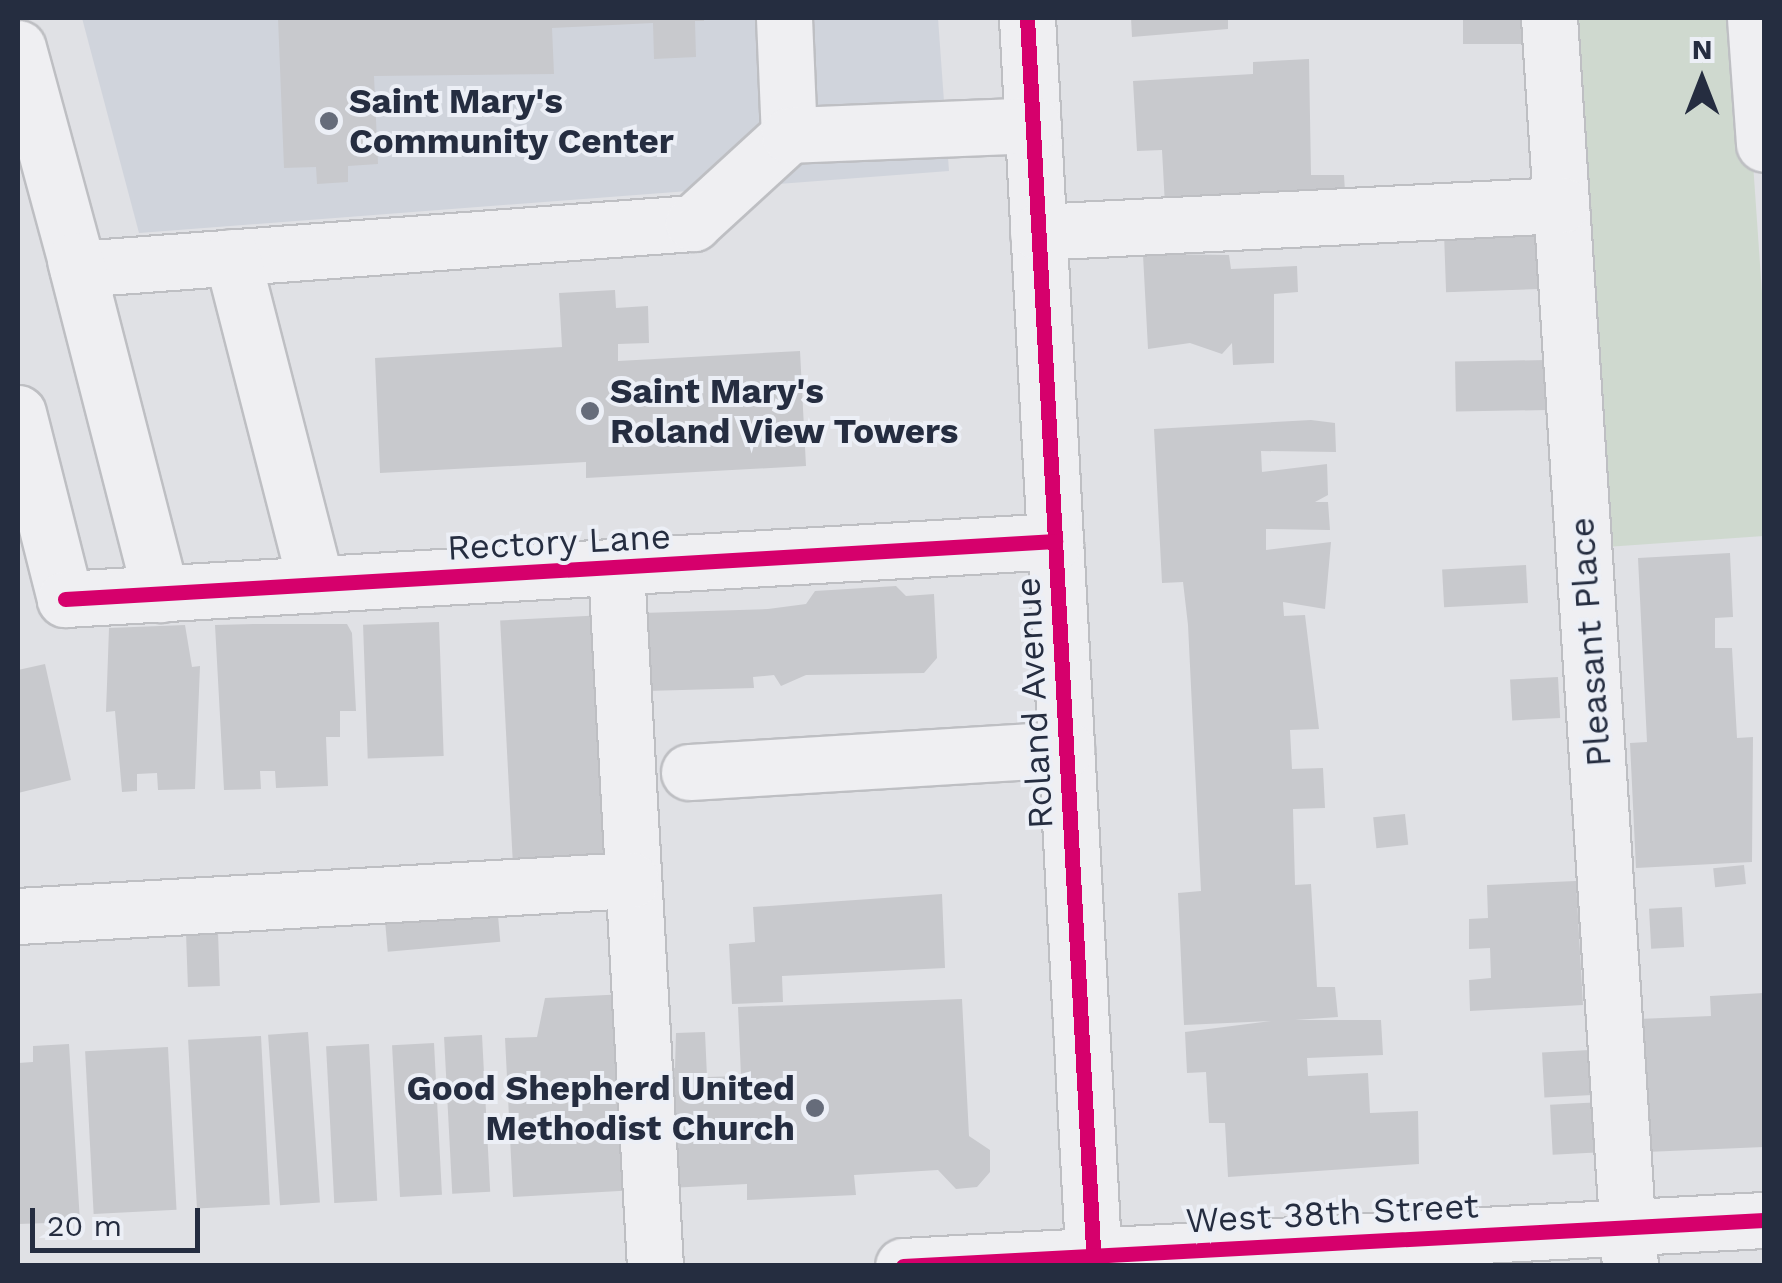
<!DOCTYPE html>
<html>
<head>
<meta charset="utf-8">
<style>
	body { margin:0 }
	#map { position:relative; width:1782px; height:1283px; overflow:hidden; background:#e0e1e5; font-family:"Work Sans",sans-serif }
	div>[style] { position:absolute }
	.built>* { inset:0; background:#d0d4dc }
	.green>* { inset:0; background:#cfd9cf }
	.building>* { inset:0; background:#c8c9cd; transform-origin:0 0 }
	.roads { filter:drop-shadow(2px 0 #bebfc3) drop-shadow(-2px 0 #bebfc3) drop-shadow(0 2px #bebfc3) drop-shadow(0 -2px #bebfc3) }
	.minor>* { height:55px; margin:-27.5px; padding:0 27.5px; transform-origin:27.5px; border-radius:27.5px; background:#efeff2 }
	.cycleway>* { height:15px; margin:-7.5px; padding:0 7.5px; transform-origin:7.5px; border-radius:7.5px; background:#d6006c }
	.dots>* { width:28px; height:28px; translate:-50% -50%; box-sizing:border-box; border:5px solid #eceff6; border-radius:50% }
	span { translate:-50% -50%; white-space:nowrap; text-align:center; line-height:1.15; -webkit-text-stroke:8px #eceff6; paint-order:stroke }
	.poi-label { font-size:35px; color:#252d40; font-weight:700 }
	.left { translate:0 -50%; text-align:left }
	.right { translate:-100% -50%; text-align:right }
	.street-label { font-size:35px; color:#252d40 }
	.frame { position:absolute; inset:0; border:20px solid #252d40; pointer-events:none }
	.north { position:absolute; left:1652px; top:30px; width:100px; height:100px; -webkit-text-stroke:8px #eceff6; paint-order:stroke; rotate:0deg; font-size:28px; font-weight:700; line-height:40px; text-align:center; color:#252d40 }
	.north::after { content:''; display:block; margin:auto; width:35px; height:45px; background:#252d40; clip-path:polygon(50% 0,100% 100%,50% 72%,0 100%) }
	.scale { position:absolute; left:30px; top:1208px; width:170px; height:45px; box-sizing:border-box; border:5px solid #252d40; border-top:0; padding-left:12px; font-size:30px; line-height:35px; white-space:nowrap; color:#252d40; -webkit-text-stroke:8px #eceff6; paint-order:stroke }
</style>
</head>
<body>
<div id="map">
	<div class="built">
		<i style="clip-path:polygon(82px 18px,938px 18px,949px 171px,139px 233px)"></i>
	</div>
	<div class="green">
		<i style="clip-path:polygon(1574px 18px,1743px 18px,1764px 322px,1764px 536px,1606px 547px)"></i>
	</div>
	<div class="building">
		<i style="clip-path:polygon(278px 18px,704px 18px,704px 21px,695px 21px,696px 57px,654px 59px,653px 23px,552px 28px,554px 74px,374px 76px,378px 164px,348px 166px,348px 182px,317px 184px,316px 167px,284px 168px)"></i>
		<i style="clip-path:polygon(1131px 18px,1228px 18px,1228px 29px,1132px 37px)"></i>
		<i style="left:1463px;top:18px;width:59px;height:26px"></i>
		<i style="clip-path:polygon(1309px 59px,1311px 175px,1344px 175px,1346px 208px,1166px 224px,1162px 150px,1137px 151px,1133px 81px,1253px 74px,1253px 62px)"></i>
		<i style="left:1536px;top:231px;width:58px;height:92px;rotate:88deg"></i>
		<i style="clip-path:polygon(1156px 254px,1229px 255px,1231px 269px,1297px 266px,1298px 292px,1274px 294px,1274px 363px,1233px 365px,1232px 343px,1222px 354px,1190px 343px,1148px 349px,1143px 255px)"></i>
		<i style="clip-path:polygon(615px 290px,616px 308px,648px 306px,649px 343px,618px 344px,618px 361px,800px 351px,806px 466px,586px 478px,586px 462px,380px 473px,375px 358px,562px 347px,559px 293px)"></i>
		<i style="left:1547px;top:360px;width:50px;height:92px;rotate:89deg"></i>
		<i style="clip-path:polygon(1311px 420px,1335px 423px,1336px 452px,1261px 451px,1262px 472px,1327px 464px,1328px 495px,1315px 502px,1328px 502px,1330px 530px,1266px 529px,1266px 550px,1331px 542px,1325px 609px,1283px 602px,1284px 616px,1305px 615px,1319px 729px,1290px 730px,1292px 769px,1323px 768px,1325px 808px,1293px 809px,1295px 885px,1311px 884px,1317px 987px,1335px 987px,1338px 1017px,1295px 1020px,1381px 1020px,1383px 1055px,1307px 1058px,1308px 1076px,1368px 1073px,1370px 1113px,1418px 1111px,1419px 1164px,1228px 1177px,1225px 1123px,1209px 1123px,1206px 1072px,1187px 1073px,1185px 1032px,1271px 1021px,1184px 1025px,1178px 893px,1201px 891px,1188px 625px,1183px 582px,1162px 583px,1154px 429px)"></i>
		<i style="clip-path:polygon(1730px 553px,1733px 617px,1715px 618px,1715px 648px,1732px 648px,1737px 738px,1753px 737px,1752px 862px,1636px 868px,1630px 743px,1647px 742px,1638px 558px)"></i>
		<i style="left:1526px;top:565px;width:38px;height:84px;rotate:87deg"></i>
		<i style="clip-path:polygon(896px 586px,906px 596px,934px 594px,937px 658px,924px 673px,806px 675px,781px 686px,774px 675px,753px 677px,754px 688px,646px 691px,642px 613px,768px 609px,806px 604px,815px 591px)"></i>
		<i style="left:605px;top:615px;width:246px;height:105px;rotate:87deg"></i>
		<i style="left:439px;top:622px;width:134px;height:76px;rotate:88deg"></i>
		<i style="clip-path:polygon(254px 624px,347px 624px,352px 633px,356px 711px,340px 711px,340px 737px,326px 737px,328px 786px,276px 788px,275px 771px,260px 771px,261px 789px,224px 790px,215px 625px)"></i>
		<i style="clip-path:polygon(185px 625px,192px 667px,200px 666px,195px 789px,158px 790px,157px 773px,137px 774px,137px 791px,122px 792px,115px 711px,106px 712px,109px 628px)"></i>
		<i style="clip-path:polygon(45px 664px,71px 780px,18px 793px,18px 670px)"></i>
		<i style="left:1558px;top:677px;width:41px;height:48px;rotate:87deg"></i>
		<i style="left:1405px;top:814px;width:31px;height:32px;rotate:84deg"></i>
		<i style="left:1744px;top:865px;width:19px;height:31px;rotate:84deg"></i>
		<i style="clip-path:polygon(1576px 881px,1583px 1005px,1470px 1011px,1469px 980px,1491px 978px,1490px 948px,1469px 949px,1469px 919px,1488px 918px,1487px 885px)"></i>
		<i style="clip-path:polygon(942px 894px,945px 968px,782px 976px,783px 1002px,732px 1004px,729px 944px,755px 942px,753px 907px)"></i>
		<i style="left:497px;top:904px;width:38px;height:113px;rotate:85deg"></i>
		<i style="left:1682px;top:907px;width:40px;height:33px;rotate:87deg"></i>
		<i style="left:218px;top:932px;width:54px;height:32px;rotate:88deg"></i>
		<i style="clip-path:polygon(1764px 993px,1764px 1147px,1646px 1152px,1638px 1019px,1711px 1016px,1710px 996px)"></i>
		<i style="clip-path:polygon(627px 994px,637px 1190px,513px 1197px,505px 1038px,537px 1037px,545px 998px)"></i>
		<i style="clip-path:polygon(962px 999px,969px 1136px,990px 1150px,990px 1172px,977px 1187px,956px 1189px,938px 1170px,854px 1175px,856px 1195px,747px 1200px,747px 1184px,669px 1188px,664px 1069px,675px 1068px,676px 1033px,705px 1032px,707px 1077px,741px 1076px,738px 1007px)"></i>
		<i style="left:308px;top:1032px;width:171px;height:40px;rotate:86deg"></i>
		<i style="left:482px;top:1035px;width:157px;height:38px;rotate:87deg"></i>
		<i style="left:261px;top:1036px;width:169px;height:73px;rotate:87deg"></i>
		<i style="left:434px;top:1043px;width:152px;height:42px;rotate:87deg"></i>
		<i style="clip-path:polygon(69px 1044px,80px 1222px,18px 1224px,18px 1063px,33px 1062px,33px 1046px)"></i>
		<i style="left:369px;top:1044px;width:157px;height:43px;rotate:87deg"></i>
		<i style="left:168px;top:1047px;width:163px;height:83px;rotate:87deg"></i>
		<i style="left:1590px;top:1050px;width:45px;height:48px;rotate:87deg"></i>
		<i style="left:1603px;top:1102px;width:50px;height:53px;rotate:87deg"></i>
	</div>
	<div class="roads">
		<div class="minor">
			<i style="left:784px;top:18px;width:117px;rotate:87.6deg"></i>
			<i style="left:1027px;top:18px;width:1250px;rotate:86.93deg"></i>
			<i style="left:1549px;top:18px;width:1251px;rotate:86.29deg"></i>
			<i style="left:1755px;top:18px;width:126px;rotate:85.9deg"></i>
			<i style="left:18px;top:48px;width:229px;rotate:74.8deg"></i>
			<i style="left:78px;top:269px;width:617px;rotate:-4.28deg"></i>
			<i style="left:693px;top:223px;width:130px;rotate:-42.5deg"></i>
			<i style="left:789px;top:135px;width:244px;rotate:-2.3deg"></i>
			<i style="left:1038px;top:232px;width:524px;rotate:-2.96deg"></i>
			<i style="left:232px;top:257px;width:338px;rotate:75.6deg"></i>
			<i style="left:75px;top:260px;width:345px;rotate:75.6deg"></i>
			<i style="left:18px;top:413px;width:192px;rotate:75.8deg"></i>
			<i style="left:65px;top:599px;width:992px;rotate:-3.35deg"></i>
			<i style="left:616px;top:569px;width:698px;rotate:86.8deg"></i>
			<i style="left:689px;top:772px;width:378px;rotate:-3.5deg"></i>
			<i style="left:18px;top:916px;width:614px;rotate:-3.36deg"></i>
			<i style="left:903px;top:1266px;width:862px;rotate:-3.06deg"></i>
		</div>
	</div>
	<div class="cycleway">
		<i style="left:1027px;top:18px;width:1250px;rotate:86.93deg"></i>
		<i style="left:65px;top:599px;width:992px;rotate:-3.35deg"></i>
		<i style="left:903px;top:1266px;width:862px;rotate:-3.06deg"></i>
	</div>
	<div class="dots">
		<i style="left:329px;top:121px;background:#666c7a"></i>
		<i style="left:590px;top:411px;background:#666c7a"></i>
		<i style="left:815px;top:1108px;background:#666c7a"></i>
	</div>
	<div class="poi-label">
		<span class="left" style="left:349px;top:121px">Saint Mary's<br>Community Center</span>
		<span class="left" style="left:610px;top:411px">Saint Mary's<br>Roland View Towers</span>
		<span class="right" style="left:795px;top:1108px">Good Shepherd United<br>Methodist Church</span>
	</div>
	<div class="street-label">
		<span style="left:559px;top:542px;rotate:-3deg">Rectory Lane</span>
		<span style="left:1590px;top:642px;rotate:-94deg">Pleasant Place</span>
		<span style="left:1034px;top:703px;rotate:-93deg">Roland Avenue</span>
		<span style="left:1332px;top:1213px;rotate:-3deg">West 38th Street</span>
	</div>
	<div class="frame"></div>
	<div class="north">N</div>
	<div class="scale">20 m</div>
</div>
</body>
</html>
